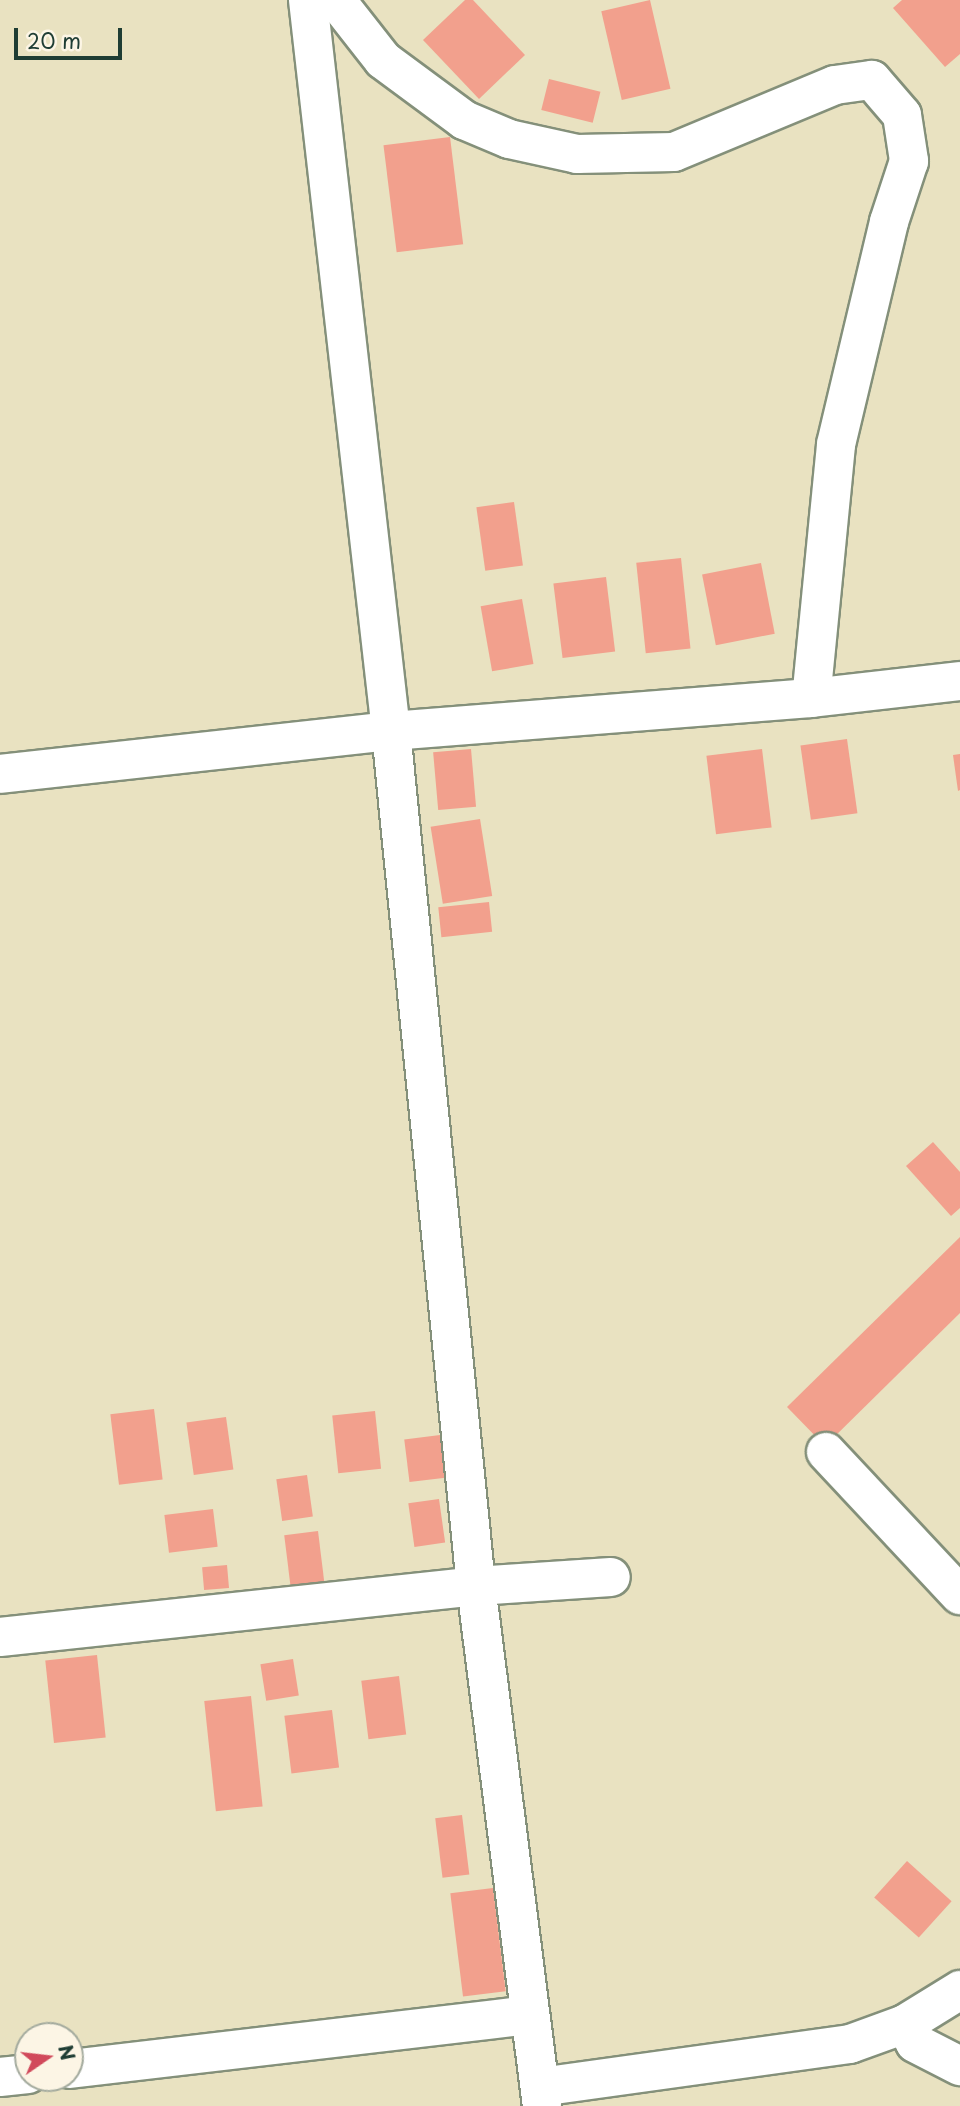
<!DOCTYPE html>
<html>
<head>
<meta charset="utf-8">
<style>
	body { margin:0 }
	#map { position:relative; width:960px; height:2106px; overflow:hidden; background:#e9e2c1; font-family:"Playpen Sans",sans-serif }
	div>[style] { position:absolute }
	.building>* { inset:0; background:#f2a08d; transform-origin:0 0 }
	.roads { filter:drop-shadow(2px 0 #84907a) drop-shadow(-2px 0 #84907a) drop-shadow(0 2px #84907a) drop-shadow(0 -2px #84907a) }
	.minor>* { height:38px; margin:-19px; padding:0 19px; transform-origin:19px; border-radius:19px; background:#fff }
	.tertiary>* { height:38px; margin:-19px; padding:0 19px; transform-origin:19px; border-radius:19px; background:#fff }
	span { translate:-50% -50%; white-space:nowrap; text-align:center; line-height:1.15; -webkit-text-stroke:6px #fcf5e5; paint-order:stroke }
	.north { position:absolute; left:14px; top:2022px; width:70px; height:70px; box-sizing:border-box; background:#fcf5e5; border:2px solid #a4ab9e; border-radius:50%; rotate:76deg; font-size:19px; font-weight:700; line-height:28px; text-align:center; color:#1f3d34 }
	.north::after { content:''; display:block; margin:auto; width:24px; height:32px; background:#d1495b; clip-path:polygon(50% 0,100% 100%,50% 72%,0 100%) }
	.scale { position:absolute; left:14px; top:28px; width:108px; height:32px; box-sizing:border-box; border:4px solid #1f3d34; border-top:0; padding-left:9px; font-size:21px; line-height:24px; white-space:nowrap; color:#1f3d34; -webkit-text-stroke:5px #fcf5e5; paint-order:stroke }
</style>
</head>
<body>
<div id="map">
	<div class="building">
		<i style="clip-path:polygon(465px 0,473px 0,525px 55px,479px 99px,423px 40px)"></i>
		<i style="left:650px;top:0;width:91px;height:50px;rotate:77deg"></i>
		<i style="clip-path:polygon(902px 0,960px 0,960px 54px,945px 67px,893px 8px)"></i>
		<i style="left:549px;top:79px;width:53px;height:32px;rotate:14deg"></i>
		<i style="left:450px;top:137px;width:108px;height:67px;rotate:83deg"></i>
		<i style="left:514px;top:502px;width:64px;height:38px;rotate:82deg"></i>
		<i style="left:681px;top:558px;width:91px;height:45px;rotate:84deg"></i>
		<i style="left:761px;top:563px;width:72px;height:60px;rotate:79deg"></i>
		<i style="left:606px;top:577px;width:75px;height:53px;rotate:83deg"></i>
		<i style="left:522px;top:599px;width:66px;height:42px;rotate:80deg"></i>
		<i style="left:847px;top:739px;width:75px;height:47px;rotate:82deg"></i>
		<i style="left:471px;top:749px;width:58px;height:38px;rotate:85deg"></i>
		<i style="left:762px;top:749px;width:79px;height:56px;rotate:83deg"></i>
		<i style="clip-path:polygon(960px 754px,960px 790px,958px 791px,953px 755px)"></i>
		<i style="left:480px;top:819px;width:78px;height:50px;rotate:81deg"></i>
		<i style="left:489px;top:902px;width:30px;height:51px;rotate:84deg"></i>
		<i style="clip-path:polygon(933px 1142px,960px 1172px,960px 1208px,951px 1216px,906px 1166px)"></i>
		<i style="clip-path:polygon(960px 1237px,960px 1313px,825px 1446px,787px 1407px)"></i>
		<i style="left:154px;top:1409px;width:71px;height:44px;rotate:83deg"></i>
		<i style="left:375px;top:1411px;width:58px;height:43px;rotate:84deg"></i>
		<i style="left:226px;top:1417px;width:53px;height:40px;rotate:82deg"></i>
		<i style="left:440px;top:1435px;width:43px;height:36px;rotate:83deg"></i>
		<i style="left:307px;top:1475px;width:42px;height:31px;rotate:82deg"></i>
		<i style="left:439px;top:1499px;width:44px;height:31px;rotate:82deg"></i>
		<i style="left:213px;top:1509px;width:38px;height:49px;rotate:83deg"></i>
		<i style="left:318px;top:1531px;width:51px;height:34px;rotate:83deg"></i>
		<i style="left:227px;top:1565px;width:23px;height:25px;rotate:85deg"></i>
		<i style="left:97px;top:1655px;width:83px;height:52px;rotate:84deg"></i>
		<i style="left:293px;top:1659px;width:37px;height:33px;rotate:81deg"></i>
		<i style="left:399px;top:1676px;width:59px;height:38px;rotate:83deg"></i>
		<i style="left:251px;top:1696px;width:111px;height:47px;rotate:84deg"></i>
		<i style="left:332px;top:1710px;width:58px;height:48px;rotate:83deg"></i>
		<i style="left:462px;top:1815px;width:60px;height:27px;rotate:83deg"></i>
		<i style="left:907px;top:1861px;width:60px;height:49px;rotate:42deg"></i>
		<i style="left:493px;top:1888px;width:104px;height:43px;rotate:83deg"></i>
	</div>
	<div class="roads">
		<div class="minor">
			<i style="left:308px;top:0;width:736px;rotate:83.52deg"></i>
			<i style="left:391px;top:731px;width:859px;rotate:84.32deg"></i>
			<i style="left:476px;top:1586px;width:524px;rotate:82.77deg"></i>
			<i style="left:336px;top:0;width:76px;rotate:51.9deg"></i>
			<i style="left:383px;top:60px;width:101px;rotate:36.5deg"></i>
			<i style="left:464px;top:120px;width:49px;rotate:22.9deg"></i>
			<i style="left:509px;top:139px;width:70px;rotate:12.4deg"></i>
			<i style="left:577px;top:154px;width:97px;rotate:-1.2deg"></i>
			<i style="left:674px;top:152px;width:174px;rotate:-22.6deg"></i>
			<i style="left:835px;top:85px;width:37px;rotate:-8deg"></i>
			<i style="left:872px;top:80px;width:46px;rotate:49.4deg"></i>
			<i style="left:902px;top:115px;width:47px;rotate:81.3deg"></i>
			<i style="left:909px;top:161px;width:64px;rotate:108.2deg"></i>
			<i style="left:889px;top:222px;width:229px;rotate:103.4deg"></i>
			<i style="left:836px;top:445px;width:254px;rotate:95.6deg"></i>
			<i style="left:826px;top:1452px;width:196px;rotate:46.9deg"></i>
			<i style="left:0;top:1637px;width:479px;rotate:-6.1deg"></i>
			<i style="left:476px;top:1586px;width:135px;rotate:-3.8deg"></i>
			<i style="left:905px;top:2024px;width:21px;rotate:62deg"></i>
			<i style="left:915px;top:2043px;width:51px;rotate:27.1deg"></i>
			<i style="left:70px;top:2069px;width:463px;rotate:-6.7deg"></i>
			<i style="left:0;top:2077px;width:28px;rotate:-6deg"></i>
			<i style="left:540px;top:2087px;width:313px;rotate:-7.9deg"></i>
			<i style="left:850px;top:2044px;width:59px;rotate:-20deg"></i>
			<i style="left:905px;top:2024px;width:65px;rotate:-31.7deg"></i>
		</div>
		<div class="tertiary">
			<i style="left:0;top:774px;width:393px;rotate:-6.3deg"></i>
			<i style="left:391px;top:731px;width:421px;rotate:-4.5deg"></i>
			<i style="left:811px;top:698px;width:150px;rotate:-6.5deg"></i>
		</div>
	</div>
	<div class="north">N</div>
	<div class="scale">20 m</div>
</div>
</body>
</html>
